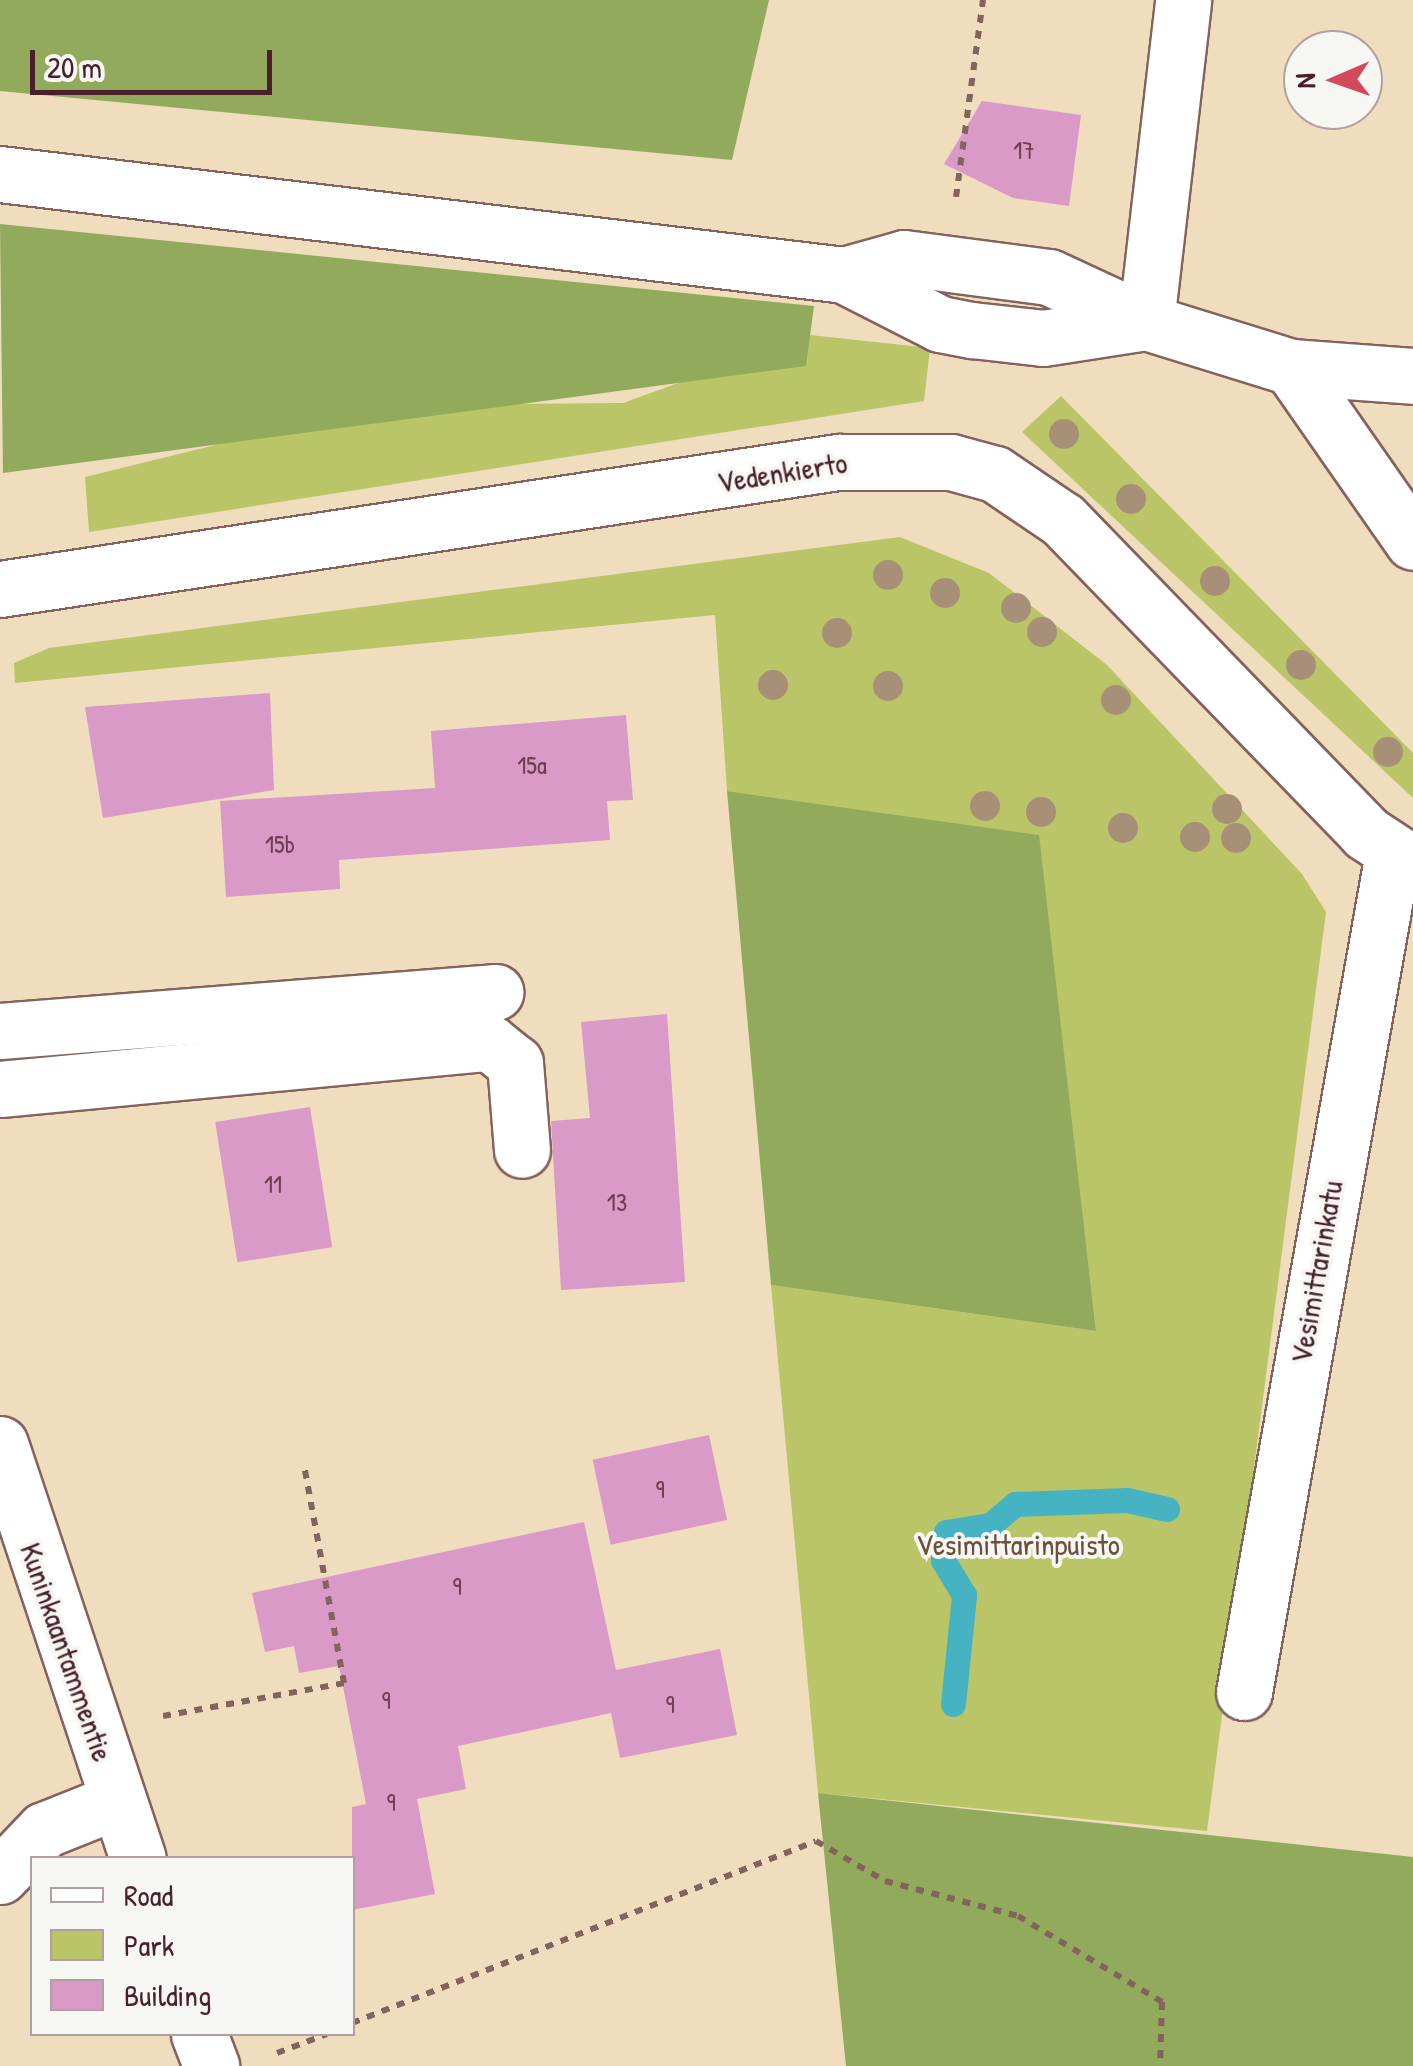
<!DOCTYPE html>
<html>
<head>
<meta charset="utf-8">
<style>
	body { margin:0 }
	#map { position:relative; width:1413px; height:2066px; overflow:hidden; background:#f0ddbe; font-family:"Patrick Hand",sans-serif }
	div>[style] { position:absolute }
	.green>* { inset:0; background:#b9c566 }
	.forest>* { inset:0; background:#92aa5b }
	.stream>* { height:25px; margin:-12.5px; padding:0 12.5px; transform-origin:12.5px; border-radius:12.5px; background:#46b3c3 }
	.building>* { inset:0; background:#d99ac8; transform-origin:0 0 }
	.path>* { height:6px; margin-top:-3px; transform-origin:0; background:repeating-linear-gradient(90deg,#84625e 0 8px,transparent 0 16px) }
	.roads { filter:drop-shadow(2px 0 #84625e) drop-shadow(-2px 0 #84625e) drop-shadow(0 2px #84625e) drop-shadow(0 -2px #84625e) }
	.minor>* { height:55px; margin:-27.5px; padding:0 27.5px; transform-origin:27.5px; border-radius:27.5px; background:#fff }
	.trees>* { width:30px; height:30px; margin:-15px; border-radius:50%; background:#a79077 }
	span { translate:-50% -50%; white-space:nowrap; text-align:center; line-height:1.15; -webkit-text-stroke:8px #f6f6f2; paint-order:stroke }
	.number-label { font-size:25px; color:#6e3e52 }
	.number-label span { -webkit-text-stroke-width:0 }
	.street-label { font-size:30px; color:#4a1f2b }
	.park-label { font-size:30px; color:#6b513d }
	.legend { position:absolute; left:30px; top:1856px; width:325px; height:180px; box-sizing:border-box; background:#f6f6f2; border:2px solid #b1a0a2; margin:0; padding:12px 18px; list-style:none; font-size:30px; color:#4a1f2b }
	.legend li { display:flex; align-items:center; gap:20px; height:50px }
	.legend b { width:50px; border:2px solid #b1a0a2 }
	.north { position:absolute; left:1283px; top:30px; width:100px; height:100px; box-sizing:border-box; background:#f6f6f2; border:2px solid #b1a0a2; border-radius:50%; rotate:268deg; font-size:28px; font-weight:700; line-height:40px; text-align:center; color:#4a1f2b }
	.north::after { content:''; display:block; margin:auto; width:35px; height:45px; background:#d1495b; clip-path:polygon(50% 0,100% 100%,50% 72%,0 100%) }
	.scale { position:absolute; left:30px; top:50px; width:242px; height:45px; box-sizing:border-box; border:5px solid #4a1f2b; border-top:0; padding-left:12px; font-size:30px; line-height:35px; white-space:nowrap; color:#4a1f2b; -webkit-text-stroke:8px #f6f6f2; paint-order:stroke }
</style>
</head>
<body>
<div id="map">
	<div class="green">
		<i style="clip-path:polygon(755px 329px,930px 348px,924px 401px,89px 532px,85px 477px,379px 405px,623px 403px,714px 370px)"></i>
		<i style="clip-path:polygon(1061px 396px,1413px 753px,1413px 798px,1022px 432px)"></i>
		<i style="clip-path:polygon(900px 537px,989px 573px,1107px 665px,1302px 874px,1326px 912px,1207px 1831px,818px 1793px,771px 1285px,1096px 1331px,1038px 835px,727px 791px,715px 615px,15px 683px,14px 663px,49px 648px)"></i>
	</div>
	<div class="forest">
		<i style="clip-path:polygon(0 0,769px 0,732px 160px,0 91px)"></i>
		<i style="clip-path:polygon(0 224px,814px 306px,806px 366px,3px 473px)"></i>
		<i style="clip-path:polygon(727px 791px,1039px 835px,1096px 1331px,771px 1285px)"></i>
		<i style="clip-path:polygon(818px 1793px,1413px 1857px,1413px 2066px,846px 2066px)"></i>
	</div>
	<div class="stream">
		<i style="left:953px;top:1704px;width:110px;rotate:-84.2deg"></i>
		<i style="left:964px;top:1595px;width:41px;rotate:-121deg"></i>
		<i style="left:943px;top:1560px;width:28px;rotate:-84deg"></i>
		<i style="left:946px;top:1532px;width:45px;rotate:-9deg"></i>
		<i style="left:990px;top:1525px;width:33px;rotate:-40deg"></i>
		<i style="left:1015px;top:1504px;width:112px;rotate:-2deg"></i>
		<i style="left:1127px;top:1500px;width:41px;rotate:12.7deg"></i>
	</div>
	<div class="building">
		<i style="clip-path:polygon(982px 101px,1081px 115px,1069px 206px,1013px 198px,944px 164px)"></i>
		<i style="clip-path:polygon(270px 693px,274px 790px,103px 818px,85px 707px)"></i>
		<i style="clip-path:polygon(626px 715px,633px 800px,607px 801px,610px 840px,339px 860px,340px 889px,226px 897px,220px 801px,435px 788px,431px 731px)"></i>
		<i style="clip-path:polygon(667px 1014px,685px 1282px,561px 1290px,551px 1121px,590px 1118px,581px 1022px)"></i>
		<i style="left:310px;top:1107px;width:142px;height:96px;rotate:81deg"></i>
		<i style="left:709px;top:1435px;width:87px;height:119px;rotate:78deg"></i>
		<i style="clip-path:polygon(584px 1522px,616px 1670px,720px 1649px,737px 1735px,620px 1758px,611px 1713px,458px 1746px,466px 1789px,417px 1799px,435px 1894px,352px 1910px,352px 1807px,366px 1804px,339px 1666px,299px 1673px,294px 1646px,265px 1652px,252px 1593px)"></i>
	</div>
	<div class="path">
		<i style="left:956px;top:197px;width:199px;rotate:-82.2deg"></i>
		<i style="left:163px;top:1716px;width:184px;rotate:-10.3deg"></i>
		<i style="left:344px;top:1683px;width:222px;rotate:-100.4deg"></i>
		<i style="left:352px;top:2023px;width:498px;rotate:-21.4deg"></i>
		<i style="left:816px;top:1841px;width:80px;rotate:30.1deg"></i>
		<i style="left:885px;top:1881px;width:138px;rotate:14.7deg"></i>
		<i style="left:1018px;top:1916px;width:168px;rotate:30.8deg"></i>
		<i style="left:1162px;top:2002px;width:64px;rotate:91.8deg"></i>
		<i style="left:277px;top:2053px;width:53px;rotate:-20.8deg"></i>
	</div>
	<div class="roads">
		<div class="minor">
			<i style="left:0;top:174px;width:850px;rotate:6.82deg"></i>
			<i style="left:844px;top:275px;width:108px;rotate:27deg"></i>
			<i style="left:940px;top:324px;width:33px;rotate:11deg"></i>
			<i style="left:972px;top:330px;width:71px;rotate:6.4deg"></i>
			<i style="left:1043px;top:338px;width:104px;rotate:-8.8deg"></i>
			<i style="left:844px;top:275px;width:62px;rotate:-15.8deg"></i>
			<i style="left:904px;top:258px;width:146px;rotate:7.5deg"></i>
			<i style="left:1049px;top:277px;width:107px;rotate:24.9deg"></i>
			<i style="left:1146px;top:322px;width:152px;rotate:17.2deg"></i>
			<i style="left:1291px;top:367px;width:122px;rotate:4.2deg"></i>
			<i style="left:1146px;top:322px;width:324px;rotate:-83.4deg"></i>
			<i style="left:1291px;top:367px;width:213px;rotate:55.1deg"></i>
			<i style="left:0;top:589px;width:848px;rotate:-8.62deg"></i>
			<i style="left:838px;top:462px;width:113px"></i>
			<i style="left:951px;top:462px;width:46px;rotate:15.3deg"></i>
			<i style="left:995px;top:474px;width:82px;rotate:34.1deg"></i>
			<i style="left:1063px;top:520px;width:436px;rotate:45.9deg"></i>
			<i style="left:1366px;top:833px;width:56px;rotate:33.4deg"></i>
			<i style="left:0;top:1031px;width:497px;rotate:-4.5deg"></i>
			<i style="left:0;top:1089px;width:492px;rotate:-5.4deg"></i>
			<i style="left:490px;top:1043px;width:32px;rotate:39deg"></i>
			<i style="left:515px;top:1063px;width:87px;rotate:85.4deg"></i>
			<i style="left:0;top:1444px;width:436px;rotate:71.6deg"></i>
			<i style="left:1244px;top:1692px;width:852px;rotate:-79.93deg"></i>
			<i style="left:0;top:1876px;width:64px;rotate:-46.3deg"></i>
			<i style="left:44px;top:1830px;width:79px;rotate:-21.7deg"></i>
			<i style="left:199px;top:2034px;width:34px;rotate:69deg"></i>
		</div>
	</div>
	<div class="trees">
		<i style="left:1064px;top:434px"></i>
		<i style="left:1131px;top:499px"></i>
		<i style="left:888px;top:575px"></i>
		<i style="left:1215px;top:581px"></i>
		<i style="left:945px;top:593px"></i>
		<i style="left:1016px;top:608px"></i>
		<i style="left:1042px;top:632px"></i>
		<i style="left:837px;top:633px"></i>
		<i style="left:1301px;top:665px"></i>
		<i style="left:773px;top:685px"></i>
		<i style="left:888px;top:686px"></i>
		<i style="left:1116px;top:700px"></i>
		<i style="left:1388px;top:752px"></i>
		<i style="left:985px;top:806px"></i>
		<i style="left:1227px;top:809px"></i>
		<i style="left:1041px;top:812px"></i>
		<i style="left:1123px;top:828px"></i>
		<i style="left:1195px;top:837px"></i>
		<i style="left:1236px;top:838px"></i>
	</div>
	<div class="number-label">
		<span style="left:1024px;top:150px">17</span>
		<span style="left:532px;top:765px">15a</span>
		<span style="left:280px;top:844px">15b</span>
		<span style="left:273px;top:1184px">11</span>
		<span style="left:617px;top:1202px">13</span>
		<span style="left:660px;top:1489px">9</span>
		<span style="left:457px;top:1586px">9</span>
		<span style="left:386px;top:1700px">9</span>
		<span style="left:670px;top:1704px">9</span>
		<span style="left:391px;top:1802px">9</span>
	</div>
	<div class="street-label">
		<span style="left:782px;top:472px;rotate:-9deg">Vedenkierto</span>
		<span style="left:1316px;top:1272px;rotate:-80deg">Vesimittarinkatu</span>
		<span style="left:67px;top:1652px;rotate:71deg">Kuninkaantammentie</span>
	</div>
	<div class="park-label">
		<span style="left:1018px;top:1544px">Vesimittarinpuisto</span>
	</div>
	<ul class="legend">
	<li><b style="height:12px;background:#fff"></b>Road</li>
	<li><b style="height:28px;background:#b9c566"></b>Park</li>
	<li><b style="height:28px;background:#d99ac8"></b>Building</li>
	</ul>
	<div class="north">N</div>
	<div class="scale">20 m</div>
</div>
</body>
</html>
